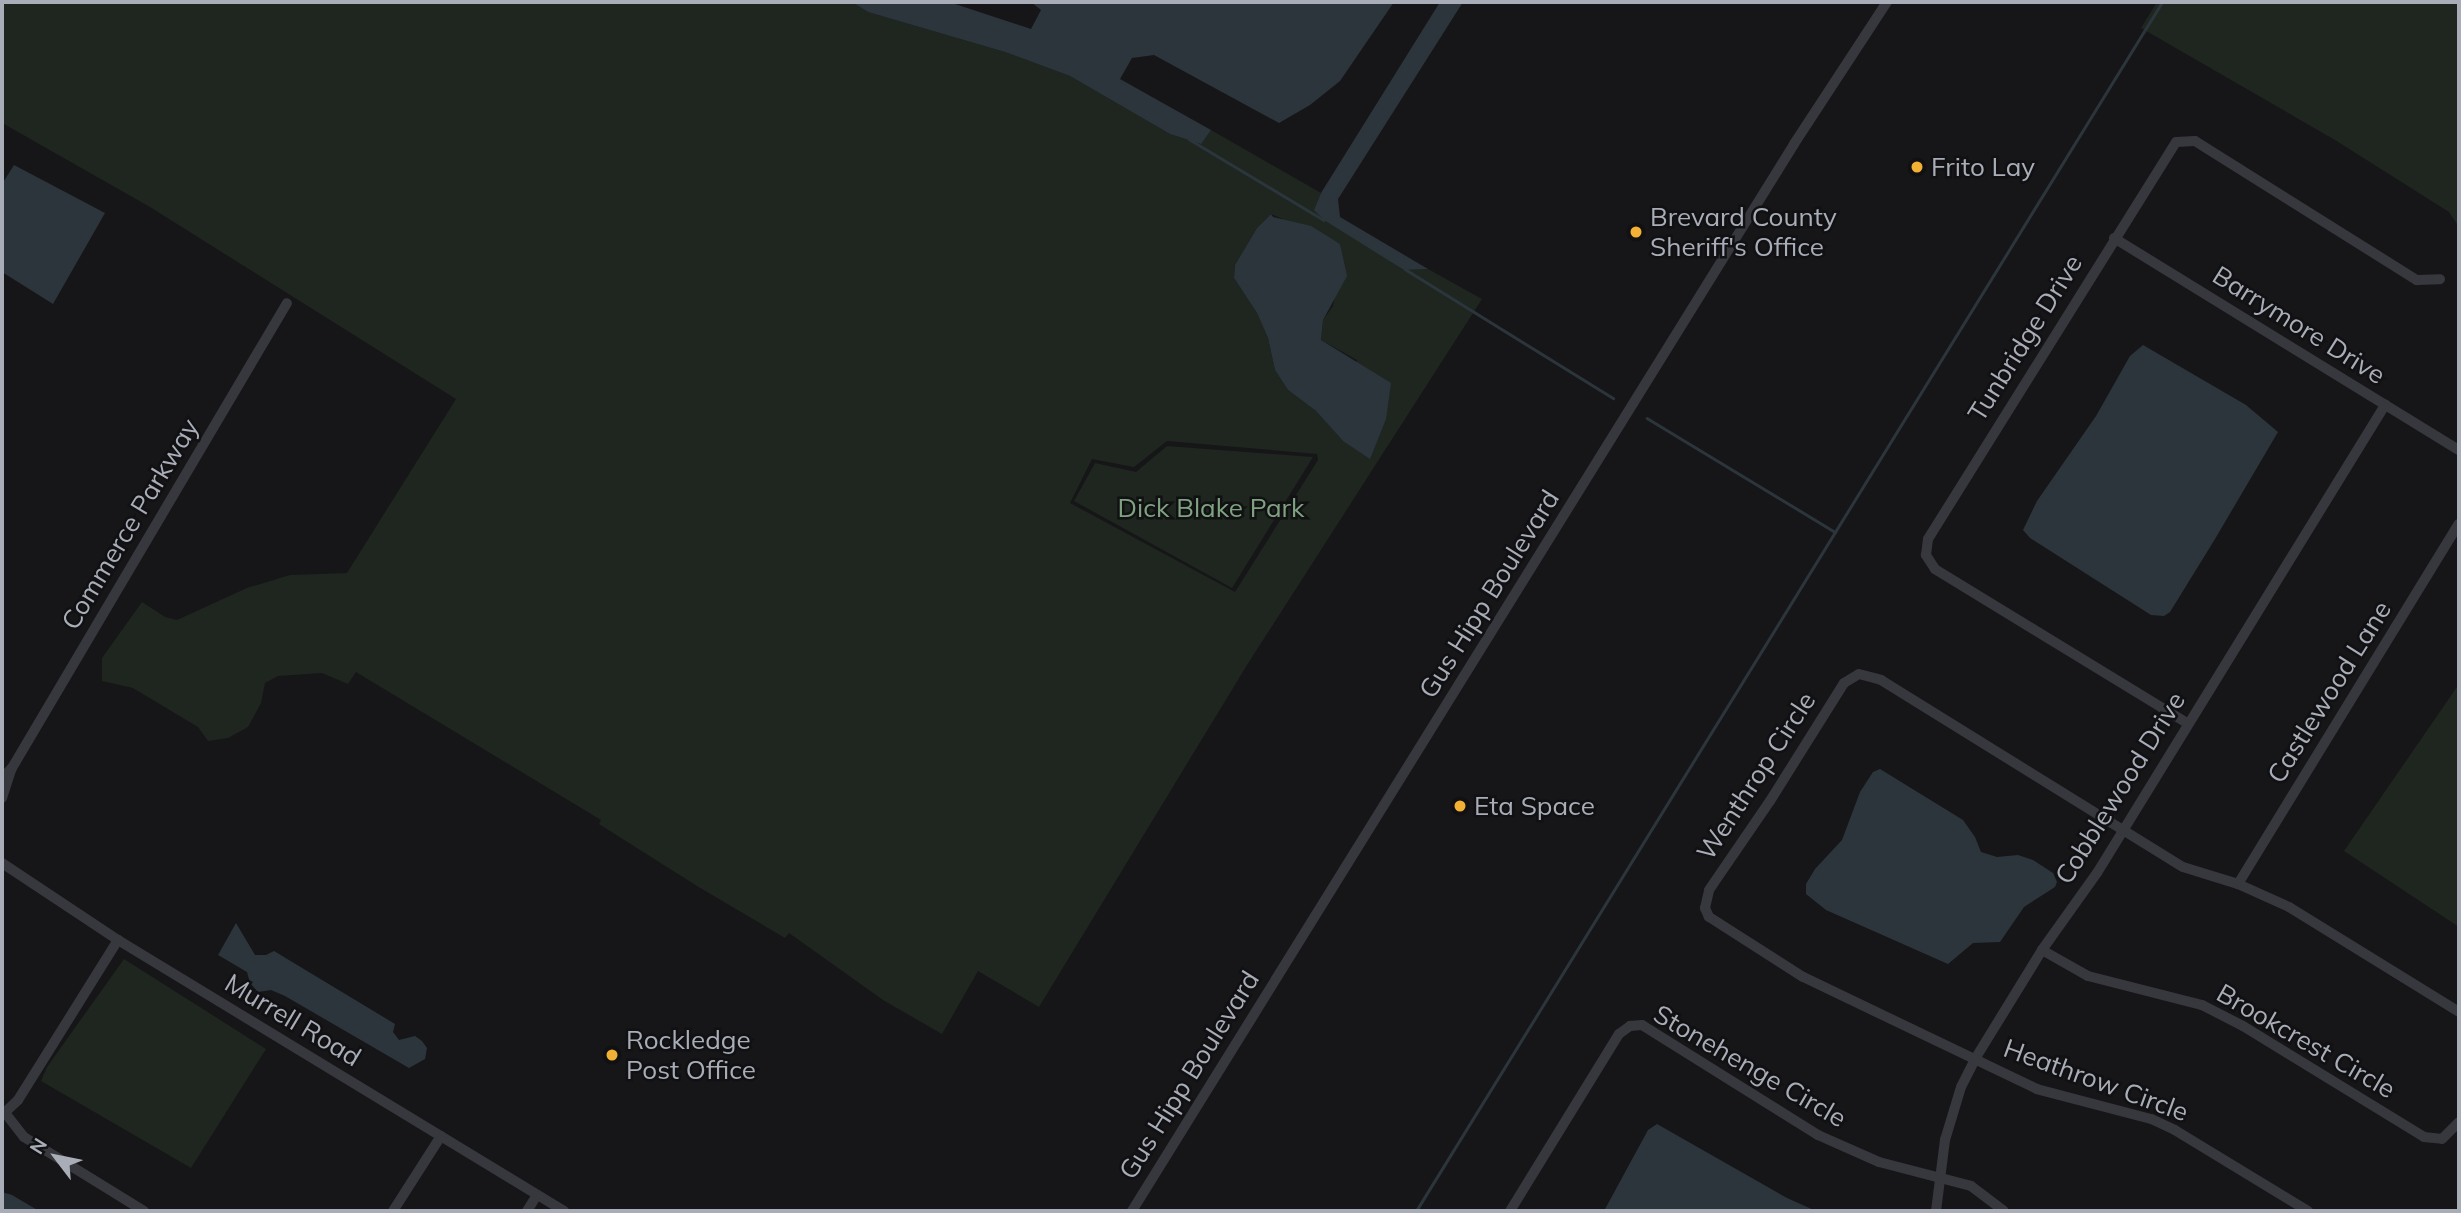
<!DOCTYPE html>
<html>
<head>
<meta charset="utf-8">
<style>
	body { margin:0 }
	#map { position:relative; width:2461px; height:1213px; overflow:hidden; background:#161618; font-family:Mulish,sans-serif }
	div>[style] { position:absolute }
	.green>* { inset:0; background:#1e261f }
	.water>* { inset:0; background:#2c353c }
	.stream>* { height:2.5px; margin:-1.25px; padding:0 1.25px; transform-origin:1.25px; border-radius:1.25px; background:#2c353c }
	.minor>* { height:10px; margin:-5px; padding:0 5px; transform-origin:5px; border-radius:5px; background:#37383d }
	.dots>* { width:19px; height:19px; translate:-50% -50%; box-sizing:border-box; border:4px solid #111113; border-radius:50% }
	span { translate:-50% -50%; white-space:nowrap; text-align:center; line-height:1.15; -webkit-text-stroke:5px #111113; paint-order:stroke }
	.poi-label { font-size:26px; color:#a8adb8 }
	.left { translate:0 -50%; text-align:left }
	.street-label { font-size:26px; color:#a8adb8 }
	.park-label { font-size:26px; color:#7fa381 }
	.frame { position:absolute; inset:0; border:4px solid #a8adb8; pointer-events:none }
	.north { position:absolute; left:21px; top:1122px; width:70px; height:70px; -webkit-text-stroke:5px #111113; paint-order:stroke; rotate:302deg; font-size:19px; font-weight:700; line-height:28px; text-align:center; color:#a8adb8 }
	.north::after { content:''; display:block; margin:auto; width:24px; height:32px; background:#a8adb8; clip-path:polygon(50% 0,100% 100%,50% 72%,0 100%) }
</style>
</head>
<body>
<div id="map">
	<div class="green">
		<i style="clip-path:polygon(evenodd,2px 2px,852px 2px,868px 12px,1005px 52px,1070px 76px,1170px 134px,1200px 144px,1211px 130px,1321px 193px,1314px 210px,1404px 270px,1428px 269px,1482px 299px,1247px 665px,1039px 1007px,978px 971px,942px 1034px,883px 1000px,789px 933px,785px 938px,697px 886px,599px 824px,601px 820px,356px 672px,348px 684px,322px 673px,278px 676px,265px 683px,261px 703px,248px 727px,228px 738px,208px 741px,198px 727px,133px 688px,102px 681px,102px 658px,142px 602px,165px 617px,177px 620px,247px 588px,290px 575px,347px 573px,456px 399px,150px 207px,4px 124px,2px 127px,2px 2px,1271px 214px,1340px 244px,1342px 264px,1333px 306px,1323px 320px,1321px 340px,1357px 360px,1343px 441px,1316px 411px,1288px 390px,1275px 370px,1268px 338px,1257px 313px,1234px 278px,1235px 265px,1257px 228px,1271px 214px,2px 2px,1167px 441px,1317px 454px,1318px 460px,1235px 592px,1070px 503px,1092px 459px,1134px 467px,1167px 441px)"></i>
		<i style="clip-path:polygon(2157px 2px,2459px 2px,2459px 227px,2449px 212px,2335px 140px,2141px 28px)"></i>
		<i style="clip-path:polygon(1167px 446px,1313px 457px,1232px 588px,1074px 501px,1095px 463px,1136px 472px)"></i>
		<i style="clip-path:polygon(2459px 684px,2459px 927px,2344px 851px)"></i>
		<i style="clip-path:polygon(124px 959px,266px 1049px,191px 1168px,41px 1081px,47px 1067px)"></i>
	</div>
	<div class="water">
		<i style="clip-path:polygon(852px 2px,949px 2px,1031px 29px,1041px 10px,1031px 2px,1394px 2px,1340px 81px,1310px 105px,1279px 123px,1154px 55px,1132px 58px,1120px 79px,1211px 130px,1201px 144px,1170px 134px,1070px 76px,1005px 52px,868px 12px)"></i>
		<i style="clip-path:polygon(1440px 2px,1463px 2px,1338px 199px,1340px 217px,1428px 269px,1404px 270px,1324px 220px,1314px 210px,1321px 193px)"></i>
		<i style="clip-path:polygon(14px 165px,105px 213px,53px 304px,2px 272px,2px 184px)"></i>
		<i style="clip-path:polygon(1271px 214px,1273px 217px,1311px 226px,1340px 244px,1347px 276px,1323px 320px,1321px 340px,1391px 383px,1386px 419px,1370px 459px,1343px 441px,1316px 411px,1288px 390px,1275px 370px,1268px 338px,1257px 313px,1234px 278px,1235px 265px,1257px 228px)"></i>
		<i style="clip-path:polygon(2143px 345px,2246px 405px,2278px 432px,2215px 539px,2170px 612px,2164px 616px,2151px 615px,2030px 538px,2023px 530px,2037px 501px,2096px 416px,2130px 356px)"></i>
		<i style="clip-path:polygon(1880px 769px,1963px 820px,1975px 837px,1981px 852px,1997px 857px,2018px 855px,2033px 860px,2053px 873px,2057px 882px,2055px 887px,2024px 907px,2000px 942px,1973px 943px,1948px 964px,1826px 910px,1806px 894px,1806px 884px,1815px 869px,1842px 840px,1860px 792px,1873px 772px)"></i>
		<i style="clip-path:polygon(236px 923px,255px 955px,266px 955px,274px 951px,395px 1024px,393px 1032px,399px 1040px,415px 1036px,422px 1041px,427px 1048px,425px 1059px,409px 1068px,285px 996px,271px 990px,258px 992px,250px 983px,247px 972px,218px 955px)"></i>
		<i style="clip-path:polygon(1657px 1124px,1787px 1198px,1816px 1211px,1604px 1211px,1648px 1130px)"></i>
		<i style="clip-path:polygon(2px 1192px,12px 1195px,39px 1211px,2px 1211px)"></i>
	</div>
	<div class="stream">
		<i style="left:1189px;top:139px;width:157px;rotate:31deg"></i>
		<i style="left:1405px;top:269px;width:245px;rotate:31.8deg"></i>
		<i style="left:1647px;top:418px;width:220px;rotate:31.2deg"></i>
		<i style="left:1416px;top:1211px;width:1421px;rotate:-58.32deg"></i>
	</div>
	<div class="minor">
		<i style="left:2114px;top:238px;width:405px;rotate:31.6deg"></i>
		<i style="left:2187px;top:723px;width:295px;rotate:-148.6deg"></i>
		<i style="left:1935px;top:569px;width:17px;rotate:-123deg"></i>
		<i style="left:1926px;top:555px;width:16px;rotate:-83deg"></i>
		<i style="left:1928px;top:539px;width:468px;rotate:-58deg"></i>
		<i style="left:2176px;top:142px;width:19px;rotate:-3deg"></i>
		<i style="left:2195px;top:141px;width:262px;rotate:32.1deg"></i>
		<i style="left:2417px;top:280px;width:23px;rotate:-2deg"></i>
		<i style="left:2px;top:778px;width:14px;rotate:-45deg"></i>
		<i style="left:12px;top:768px;width:540px;rotate:-59.4deg"></i>
		<i style="left:2px;top:798px;width:32px;rotate:-72deg"></i>
		<i style="left:2px;top:863px;width:139px;rotate:33.6deg"></i>
		<i style="left:118px;top:940px;width:522px;rotate:31.28deg"></i>
		<i style="left:2238px;top:884px;width:422px;rotate:-58.5deg"></i>
		<i style="left:2042px;top:950px;width:53px;rotate:29.5deg"></i>
		<i style="left:2088px;top:976px;width:118px;rotate:14.3deg"></i>
		<i style="left:2202px;top:1005px;width:46px;rotate:27.1deg"></i>
		<i style="left:2243px;top:1026px;width:212px;rotate:31.5deg"></i>
		<i style="left:2424px;top:1137px;width:18px;rotate:6deg"></i>
		<i style="left:2442px;top:1139px;width:24px;rotate:-45deg"></i>
		<i style="left:6px;top:1114px;width:29px;rotate:52deg"></i>
		<i style="left:24px;top:1137px;width:141px;rotate:31.7deg"></i>
		<i style="left:2px;top:1115px;width:22px;rotate:-43deg"></i>
		<i style="left:18px;top:1100px;width:189px;rotate:-58deg"></i>
		<i style="left:393px;top:1211px;width:89px;rotate:-57.4deg"></i>
		<i style="left:527px;top:1211px;width:19px;rotate:-58deg"></i>
		<i style="left:1132px;top:1211px;width:1256px;rotate:-58.18deg"></i>
		<i style="left:1794px;top:144px;width:170px;rotate:-56.8deg"></i>
		<i style="left:1510px;top:1211px;width:208px;rotate:-58.4deg"></i>
		<i style="left:1619px;top:1034px;width:14px;rotate:-36deg"></i>
		<i style="left:1630px;top:1026px;width:12px;rotate:-5deg"></i>
		<i style="left:1642px;top:1025px;width:208px;rotate:32deg"></i>
		<i style="left:1818px;top:1135px;width:67px;rotate:23.9deg"></i>
		<i style="left:1879px;top:1162px;width:95px;rotate:14.6deg"></i>
		<i style="left:1971px;top:1186px;width:41px;rotate:37.1deg"></i>
		<i style="left:1936px;top:1211px;width:72px;rotate:-82.8deg"></i>
		<i style="left:1945px;top:1140px;width:55px;rotate:-73.2deg"></i>
		<i style="left:1961px;top:1087px;width:31px;rotate:-63deg"></i>
		<i style="left:1975px;top:1059px;width:128px;rotate:-58.4deg"></i>
		<i style="left:2042px;top:950px;width:95px;rotate:-54.5deg"></i>
		<i style="left:2097px;top:873px;width:550px;rotate:-58.39deg"></i>
		<i style="left:2308px;top:1211px;width:156px;rotate:-148.7deg"></i>
		<i style="left:2175px;top:1130px;width:26px;rotate:-155deg"></i>
		<i style="left:2151px;top:1119px;width:118px;rotate:-165.3deg"></i>
		<i style="left:2037px;top:1089px;width:259px;rotate:-154.4deg"></i>
		<i style="left:1803px;top:977px;width:112px;rotate:-147.4deg"></i>
		<i style="left:1709px;top:917px;width:10px;rotate:-114deg"></i>
		<i style="left:1705px;top:908px;width:18px;rotate:-77deg"></i>
		<i style="left:1709px;top:890px;width:108px;rotate:-55.6deg"></i>
		<i style="left:1770px;top:801px;width:139px;rotate:-57.9deg"></i>
		<i style="left:1844px;top:683px;width:17px;rotate:-31deg"></i>
		<i style="left:1859px;top:674px;width:23px;rotate:15deg"></i>
		<i style="left:1881px;top:680px;width:355px;rotate:31.8deg"></i>
		<i style="left:2183px;top:867px;width:58px;rotate:17.2deg"></i>
		<i style="left:2238px;top:884px;width:56px;rotate:24.3deg"></i>
		<i style="left:2289px;top:907px;width:200px;rotate:31.7deg"></i>
	</div>
	<div class="dots">
		<i style="left:1917px;top:167px;background:#f2b134"></i>
		<i style="left:1636px;top:232px;background:#f2b134"></i>
		<i style="left:1460px;top:806px;background:#f2b134"></i>
		<i style="left:612px;top:1055px;background:#f2b134"></i>
	</div>
	<div class="poi-label">
		<span class="left" style="left:1931px;top:167px">Frito Lay</span>
		<span class="left" style="left:1650px;top:232px">Brevard County<br>Sheriff's Office</span>
		<span class="left" style="left:1474px;top:806px">Eta Space</span>
		<span class="left" style="left:626px;top:1055px">Rockledge<br>Post Office</span>
	</div>
	<div class="street-label">
		<span style="left:2299px;top:325px;rotate:32deg">Barrymore Drive</span>
		<span style="left:2025px;top:338px;rotate:-58deg">Tunbridge Drive</span>
		<span style="left:130px;top:524px;rotate:-59deg">Commerce Parkway</span>
		<span style="left:1489px;top:594px;rotate:-58deg">Gus Hipp Boulevard</span>
		<span style="left:2329px;top:692px;rotate:-58deg">Castlewood Lane</span>
		<span style="left:1756px;top:776px;rotate:-57deg">Wenthrop Circle</span>
		<span style="left:2120px;top:788px;rotate:-58deg">Cobblewood Drive</span>
		<span style="left:293px;top:1020px;rotate:31deg">Murrell Road</span>
		<span style="left:2306px;top:1041px;rotate:30deg">Brookcrest Circle</span>
		<span style="left:1750px;top:1066px;rotate:30deg">Stonehenge Circle</span>
		<span style="left:1189px;top:1075px;rotate:-58deg">Gus Hipp Boulevard</span>
		<span style="left:2096px;top:1080px;rotate:20deg">Heathrow Circle</span>
	</div>
	<div class="park-label">
		<span style="left:1211px;top:508px">Dick Blake Park</span>
	</div>
	<div class="frame"></div>
	<div class="north">N</div>
</div>
</body>
</html>
